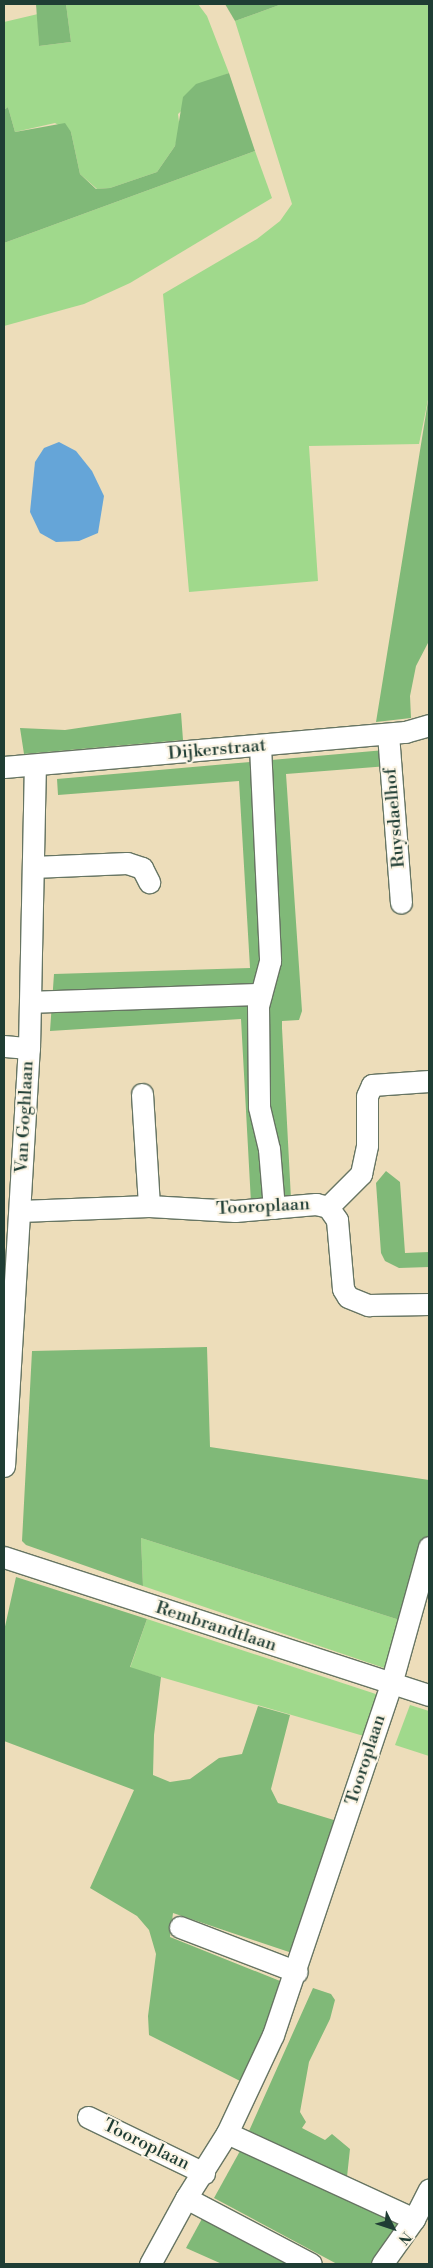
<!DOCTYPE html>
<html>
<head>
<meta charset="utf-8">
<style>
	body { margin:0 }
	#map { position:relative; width:433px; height:2268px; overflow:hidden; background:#edddba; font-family:"Libre Bodoni",serif }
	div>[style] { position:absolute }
	.green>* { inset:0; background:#a0d98c }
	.forest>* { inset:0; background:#80b978 }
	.water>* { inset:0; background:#65a5d8 }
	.roads { filter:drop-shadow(1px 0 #677563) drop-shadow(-1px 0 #677563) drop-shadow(0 1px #677563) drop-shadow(0 -1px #677563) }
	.minor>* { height:21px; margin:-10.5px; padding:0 10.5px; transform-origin:10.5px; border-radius:10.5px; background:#fff }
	span { translate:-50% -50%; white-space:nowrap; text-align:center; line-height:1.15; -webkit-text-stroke:4px #fcf5e5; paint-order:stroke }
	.street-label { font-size:18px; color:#1f3d34 }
	.frame { position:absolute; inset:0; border:5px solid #1f3d34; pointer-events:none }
	.north { position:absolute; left:368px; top:2203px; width:50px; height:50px; -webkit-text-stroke:4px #fcf5e5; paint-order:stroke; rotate:131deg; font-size:14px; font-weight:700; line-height:20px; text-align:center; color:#1f3d34 }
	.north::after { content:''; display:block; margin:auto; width:18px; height:22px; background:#1f3d34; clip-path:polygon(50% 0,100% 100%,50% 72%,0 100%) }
</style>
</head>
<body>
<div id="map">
	<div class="green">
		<i style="clip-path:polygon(66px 4px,198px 4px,207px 16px,229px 73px,217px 78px,178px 114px,180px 130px,175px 146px,157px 172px,110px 188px,97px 189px,80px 174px,71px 132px,55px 123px,15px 132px,8px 107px,4px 110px,4px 22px,38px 14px,39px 46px,71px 42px)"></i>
		<i style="clip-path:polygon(282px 4px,429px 4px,429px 395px,419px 444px,309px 446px,318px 581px,189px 592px,163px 294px,257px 239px,280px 221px,292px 204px,235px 21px)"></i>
		<i style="clip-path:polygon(255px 151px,272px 198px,130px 283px,84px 304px,4px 326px,4px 243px)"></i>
		<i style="clip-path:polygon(141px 1538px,406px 1622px,393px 1671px,143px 1586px)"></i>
		<i style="clip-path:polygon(147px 1619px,388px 1698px,374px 1739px,130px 1668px)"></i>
		<i style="clip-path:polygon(410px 1705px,429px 1711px,429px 1756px,395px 1745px)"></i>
	</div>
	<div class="forest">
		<i style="clip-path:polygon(36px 4px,66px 4px,71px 42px,39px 46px)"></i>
		<i style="clip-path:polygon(225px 4px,282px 4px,235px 21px)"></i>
		<i style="clip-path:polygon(229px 73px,255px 151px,4px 243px,4px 110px,8px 107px,15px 132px,65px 123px,71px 132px,80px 174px,96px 189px,110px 188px,157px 172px,175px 146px,183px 97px,196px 84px)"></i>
		<i style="clip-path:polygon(429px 395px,429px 641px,416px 666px,410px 696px,411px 718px,376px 722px)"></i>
		<i style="clip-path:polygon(181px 713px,183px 740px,24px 754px,20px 728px,65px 730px)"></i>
		<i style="clip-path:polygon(385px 750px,388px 766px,286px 774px,302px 1011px,299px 1020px,282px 1021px,282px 1028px,291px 1199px,251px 1203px,241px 1019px,50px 1031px,54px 974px,250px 968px,239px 781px,58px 795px,57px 779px)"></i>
		<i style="clip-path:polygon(386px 1171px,400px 1182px,405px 1253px,429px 1252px,429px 1267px,399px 1268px,385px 1261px,381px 1253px,376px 1183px)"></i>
		<i style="clip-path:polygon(207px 1347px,210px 1447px,429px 1480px,429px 1532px,406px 1622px,141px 1538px,143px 1586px,26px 1545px,22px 1541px,32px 1351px)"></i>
		<i style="clip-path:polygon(16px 1577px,147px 1619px,130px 1667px,161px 1677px,154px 1735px,153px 1775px,170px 1782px,190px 1779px,219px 1758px,242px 1754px,258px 1706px,290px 1715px,271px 1789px,278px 1803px,347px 1824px,301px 1956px,173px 1913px,170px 1937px,290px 1985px,248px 2085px,149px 2035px,148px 2016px,156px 1954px,149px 1930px,137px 1916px,90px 1888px,134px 1790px,4px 1741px,4px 1631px)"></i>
		<i style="clip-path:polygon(313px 1988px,331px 1994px,335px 2000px,330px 2019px,309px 2062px,300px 2112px,306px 2122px,302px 2128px,325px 2140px,332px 2134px,350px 2149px,347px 2177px,249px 2131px)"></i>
		<i style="clip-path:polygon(240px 2151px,393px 2220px,402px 2228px,378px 2264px,337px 2264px,214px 2198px)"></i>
		<i style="clip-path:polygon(204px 2215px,293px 2264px,222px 2264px,186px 2248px)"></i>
	</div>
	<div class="water">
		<i style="clip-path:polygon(59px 442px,76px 451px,92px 471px,104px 496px,98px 533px,79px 541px,56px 542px,40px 533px,30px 512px,35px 462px,44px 448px)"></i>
	</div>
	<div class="roads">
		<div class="minor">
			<i style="left:388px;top:734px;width:169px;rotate:85.6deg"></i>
			<i style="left:260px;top:746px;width:215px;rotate:87.3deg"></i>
			<i style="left:270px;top:961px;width:47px;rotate:104.9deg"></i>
			<i style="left:258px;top:1006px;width:101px;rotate:89.4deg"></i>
			<i style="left:259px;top:1107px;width:43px;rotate:76.6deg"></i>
			<i style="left:269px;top:1149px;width:59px;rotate:85.2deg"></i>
			<i style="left:4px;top:767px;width:403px;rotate:-5deg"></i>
			<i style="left:405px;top:732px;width:25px;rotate:-16deg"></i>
			<i style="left:33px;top:867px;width:94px;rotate:-2.4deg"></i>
			<i style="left:127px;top:863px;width:16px;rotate:18deg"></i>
			<i style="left:142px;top:868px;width:16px;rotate:63deg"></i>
			<i style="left:30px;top:1002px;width:231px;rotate:-2deg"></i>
			<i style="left:4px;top:1046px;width:25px;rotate:5deg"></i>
			<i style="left:142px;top:1094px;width:112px;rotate:86.4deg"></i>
			<i style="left:328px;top:1207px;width:47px;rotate:-45deg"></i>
			<i style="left:361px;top:1174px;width:30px;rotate:-78deg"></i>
			<i style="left:367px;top:1145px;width:49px;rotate:-90deg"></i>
			<i style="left:367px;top:1096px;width:12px;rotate:-66deg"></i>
			<i style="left:372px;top:1085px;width:57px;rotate:-4deg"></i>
			<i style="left:20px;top:1211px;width:129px;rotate:-2.2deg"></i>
			<i style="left:149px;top:1206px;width:86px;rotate:3.3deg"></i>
			<i style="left:235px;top:1211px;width:81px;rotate:-4.9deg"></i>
			<i style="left:316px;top:1204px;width:12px;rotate:14deg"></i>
			<i style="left:328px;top:1207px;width:16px;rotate:55deg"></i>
			<i style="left:337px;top:1220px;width:69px;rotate:85deg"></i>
			<i style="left:343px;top:1289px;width:9px;rotate:58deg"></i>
			<i style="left:348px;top:1297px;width:22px;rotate:22deg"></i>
			<i style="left:368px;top:1305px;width:61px;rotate:-0.9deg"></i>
			<i style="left:4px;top:1466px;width:419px;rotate:-86.6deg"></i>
			<i style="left:29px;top:1048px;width:281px;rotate:-88.8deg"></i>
			<i style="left:4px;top:1557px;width:447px;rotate:18deg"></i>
			<i style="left:180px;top:1927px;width:125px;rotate:21deg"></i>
			<i style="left:88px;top:2117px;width:129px;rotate:25.8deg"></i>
			<i style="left:227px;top:2133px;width:206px;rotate:24.7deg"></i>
			<i style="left:186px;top:2198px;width:141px;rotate:27.8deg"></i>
			<i style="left:150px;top:2264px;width:75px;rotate:-61.4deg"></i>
			<i style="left:186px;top:2198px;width:77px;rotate:-57.8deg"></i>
			<i style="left:227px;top:2133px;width:108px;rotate:-64.9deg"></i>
			<i style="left:273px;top:2035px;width:370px;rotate:-71.4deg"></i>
			<i style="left:391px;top:1684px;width:142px;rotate:-74.5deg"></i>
			<i style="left:382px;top:2264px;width:55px;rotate:-54.6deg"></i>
			<i style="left:414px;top:2219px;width:33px;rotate:-63deg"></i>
		</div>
	</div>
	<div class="street-label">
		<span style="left:217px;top:750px;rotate:-5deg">Dijkerstraat</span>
		<span style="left:395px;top:818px;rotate:-95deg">Ruysdaelhof</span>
		<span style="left:25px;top:1117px;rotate:-87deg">Van Goghlaan</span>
		<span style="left:263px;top:1207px;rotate:-3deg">Tooroplaan</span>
		<span style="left:216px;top:1627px;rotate:18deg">Rembrandtlaan</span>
		<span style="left:366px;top:1760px;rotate:-72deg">Tooroplaan</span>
		<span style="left:146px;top:2145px;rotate:26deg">Tooroplaan</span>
	</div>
	<div class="frame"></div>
	<div class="north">N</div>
</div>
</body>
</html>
